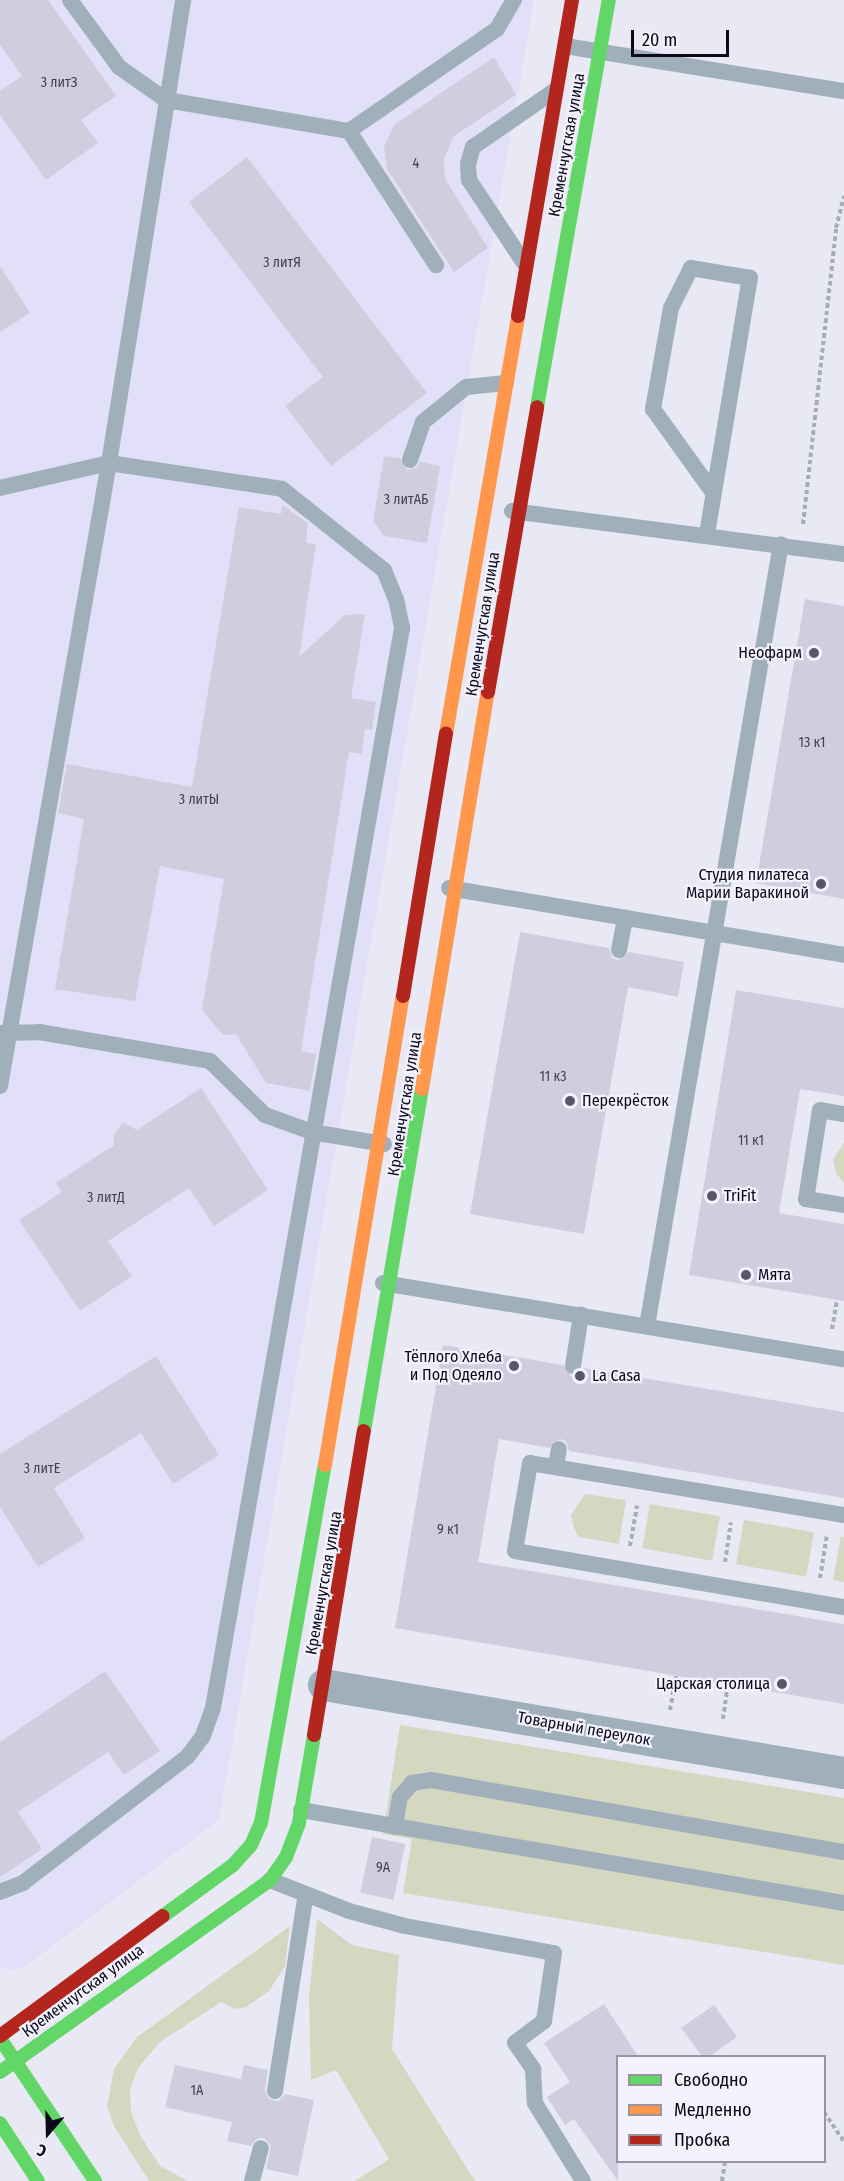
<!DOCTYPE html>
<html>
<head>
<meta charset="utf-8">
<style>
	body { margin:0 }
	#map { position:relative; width:844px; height:2181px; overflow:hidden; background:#e9e8f5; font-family:"Fira Sans Condensed",sans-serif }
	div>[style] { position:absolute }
	.built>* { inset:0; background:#e2dff9 }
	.green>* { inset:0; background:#d6d7c1; transform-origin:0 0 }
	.building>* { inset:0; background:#d0cede; transform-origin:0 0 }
	.path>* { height:4px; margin-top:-2px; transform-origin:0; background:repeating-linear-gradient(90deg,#a6adb8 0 4.5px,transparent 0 7.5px) }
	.lane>* { height:16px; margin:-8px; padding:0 8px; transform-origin:8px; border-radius:8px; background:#9fb0ba }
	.street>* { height:32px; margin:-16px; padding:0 16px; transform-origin:16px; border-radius:16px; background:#9fb0ba }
	.fast>* { height:14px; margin:-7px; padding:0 7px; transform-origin:7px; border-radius:7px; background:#63d668 }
	.slow>* { height:14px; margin:-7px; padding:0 7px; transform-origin:7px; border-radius:7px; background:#ff974d }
	.jam>* { height:14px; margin:-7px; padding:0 7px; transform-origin:7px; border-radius:7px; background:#b3261e }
	.dots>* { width:16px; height:16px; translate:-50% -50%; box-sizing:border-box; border:3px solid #f3f2fd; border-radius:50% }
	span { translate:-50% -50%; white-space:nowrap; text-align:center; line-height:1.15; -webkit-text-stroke:4.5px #f3f2fd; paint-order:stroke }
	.number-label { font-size:14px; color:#413e50 }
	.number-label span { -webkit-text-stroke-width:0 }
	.street-label { font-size:16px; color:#0c091b }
	.poi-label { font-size:16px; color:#0c091b }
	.right { translate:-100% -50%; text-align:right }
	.left { translate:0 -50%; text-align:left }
	.legend { position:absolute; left:616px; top:2055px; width:210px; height:108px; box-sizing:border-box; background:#f3f2fd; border:2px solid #9795a3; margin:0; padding:8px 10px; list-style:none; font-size:18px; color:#0c091b }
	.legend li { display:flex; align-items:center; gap:12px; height:30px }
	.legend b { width:30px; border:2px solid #9795a3 }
	.north { position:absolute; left:18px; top:2103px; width:60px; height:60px; -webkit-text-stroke:4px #f3f2fd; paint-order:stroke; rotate:200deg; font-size:16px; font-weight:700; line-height:24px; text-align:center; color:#0c091b }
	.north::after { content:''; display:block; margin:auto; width:21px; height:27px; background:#0c091b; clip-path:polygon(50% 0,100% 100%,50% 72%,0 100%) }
	.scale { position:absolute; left:631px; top:30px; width:98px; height:27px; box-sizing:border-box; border:3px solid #0c091b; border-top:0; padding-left:8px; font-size:18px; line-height:21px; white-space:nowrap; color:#0c091b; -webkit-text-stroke:4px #f3f2fd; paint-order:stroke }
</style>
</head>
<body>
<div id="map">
	<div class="built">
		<i style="clip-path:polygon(0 0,534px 0,219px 1820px,23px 1968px,12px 1970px,0 1967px)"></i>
	</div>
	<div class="green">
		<i style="clip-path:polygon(844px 1142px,844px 1183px,836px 1173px,833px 1160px)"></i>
		<i style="clip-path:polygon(585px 1494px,626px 1500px,619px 1544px,579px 1537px,574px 1529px,571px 1515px)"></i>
		<i style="left:650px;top:1504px;width:71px;height:45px;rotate:10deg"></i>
		<i style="left:744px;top:1520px;width:71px;height:45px;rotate:10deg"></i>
		<i style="clip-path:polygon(841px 1536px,844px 1537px,844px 1582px,833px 1580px)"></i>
		<i style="clip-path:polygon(400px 1725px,844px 1798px,844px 1965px,403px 1893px,412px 1839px,383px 1834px)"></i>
		<i style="clip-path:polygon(317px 1919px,352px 1945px,399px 1955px,392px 2049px,475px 2181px,355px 2181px,389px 2159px,336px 2070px,311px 2080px,309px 1997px)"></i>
		<i style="clip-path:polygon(290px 1926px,285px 1966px,269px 1991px,246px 2007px,235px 2009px,221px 2002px,160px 2042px,138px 2068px,130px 2090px,131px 2112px,140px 2135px,160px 2166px,188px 2181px,149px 2181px,114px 2126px,107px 2107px,114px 2069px,137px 2037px)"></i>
	</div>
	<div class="building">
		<i style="clip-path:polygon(0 0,48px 0,116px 96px,81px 120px,98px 143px,46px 180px,0 115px,0 91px,22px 76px,0 45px)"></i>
		<i style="clip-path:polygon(494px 57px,516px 95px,454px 136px,444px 159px,445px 179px,488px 248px,454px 272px,387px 169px,384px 146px,394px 125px)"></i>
		<i style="clip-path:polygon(247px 157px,427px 393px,331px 466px,285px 406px,323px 377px,189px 202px)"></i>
		<i style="clip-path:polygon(0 266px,30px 313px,0 332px)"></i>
		<i style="clip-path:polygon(384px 456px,400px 458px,407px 470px,416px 468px,420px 462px,440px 466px,427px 543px,384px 536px,373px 521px)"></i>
		<i style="clip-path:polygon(282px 505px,308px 523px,306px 543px,316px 544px,299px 657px,345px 615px,365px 614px,351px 698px,376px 702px,372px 730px,365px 729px,362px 754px,349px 752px,301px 1051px,316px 1054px,310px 1091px,266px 1083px,236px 1034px,223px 1035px,202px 1010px,224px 879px,160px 866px,135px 1001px,55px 989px,84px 819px,58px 813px,67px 764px,192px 787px,239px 507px,281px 514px)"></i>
		<i style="clip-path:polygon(805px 599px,844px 606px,844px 899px,756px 883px)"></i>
		<i style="clip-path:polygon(520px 932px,609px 948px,612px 958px,618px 960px,629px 952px,684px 962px,678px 997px,628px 987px,584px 1234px,470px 1214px)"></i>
		<i style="clip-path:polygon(736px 990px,844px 1008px,844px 1096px,800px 1089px,779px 1213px,844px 1224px,844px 1301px,689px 1275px)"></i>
		<i style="clip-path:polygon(201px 1088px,268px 1190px,214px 1226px,189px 1188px,108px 1241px,132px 1276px,80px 1311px,19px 1220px,62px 1192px,56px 1183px,114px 1145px,114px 1135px,123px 1122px,137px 1130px)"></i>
		<i style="clip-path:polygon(443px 1345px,563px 1365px,571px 1376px,583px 1368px,844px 1412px,844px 1498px,569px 1451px,566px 1441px,560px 1439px,549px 1448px,499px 1439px,478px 1562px,844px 1624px,844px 1704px,395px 1628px)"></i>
		<i style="clip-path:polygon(156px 1356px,219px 1455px,173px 1484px,141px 1433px,54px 1488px,85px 1538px,38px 1567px,0 1507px,0 1454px)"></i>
		<i style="clip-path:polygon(105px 1671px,160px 1751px,124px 1775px,108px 1752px,18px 1812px,42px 1849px,0 1877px,0 1742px)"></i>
		<i style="left:372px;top:1837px;width:34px;height:57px;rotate:12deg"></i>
		<i style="clip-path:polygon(604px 2004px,638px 2056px,618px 2056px,618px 2181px,574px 2119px,565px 2125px,547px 2097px,570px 2082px,544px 2043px)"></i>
		<i style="clip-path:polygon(714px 2005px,737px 2037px,710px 2056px,702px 2056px,681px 2028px)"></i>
		<i style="clip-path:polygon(175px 2065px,241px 2079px,244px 2065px,268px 2070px,265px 2090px,269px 2099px,278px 2101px,285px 2094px,314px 2100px,298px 2176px,266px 2169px,271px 2146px,264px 2138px,258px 2138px,251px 2146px,227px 2141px,232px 2122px,165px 2107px)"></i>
	</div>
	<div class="path">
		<i style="left:803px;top:524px;width:298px;rotate:-83.6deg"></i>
		<i style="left:836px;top:228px;width:33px;rotate:-76deg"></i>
		<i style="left:832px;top:1329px;width:29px;rotate:-80deg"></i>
		<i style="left:630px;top:1546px;width:41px;rotate:-80.1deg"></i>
		<i style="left:725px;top:1562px;width:40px;rotate:-81.5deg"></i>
		<i style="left:820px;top:1578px;width:44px;rotate:-80.8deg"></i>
		<i style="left:670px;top:1710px;width:35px;rotate:-80deg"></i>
		<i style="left:723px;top:1719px;width:34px;rotate:-82deg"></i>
		<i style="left:824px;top:2112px;width:36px;rotate:56deg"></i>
		<i style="left:722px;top:2181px;width:19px;rotate:-81deg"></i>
	</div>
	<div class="lane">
		<i style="left:70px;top:0;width:83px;rotate:53.8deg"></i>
		<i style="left:119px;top:67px;width:57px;rotate:35.1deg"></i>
		<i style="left:166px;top:100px;width:186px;rotate:9.6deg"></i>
		<i style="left:349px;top:131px;width:180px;rotate:-34.6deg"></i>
		<i style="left:497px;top:29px;width:34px;rotate:-60deg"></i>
		<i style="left:565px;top:46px;width:283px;rotate:9.2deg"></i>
		<i style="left:349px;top:131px;width:160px;rotate:57deg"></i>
		<i style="left:524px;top:263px;width:100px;rotate:-123.5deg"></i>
		<i style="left:469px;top:180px;width:16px;rotate:-94deg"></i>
		<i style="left:468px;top:164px;width:18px;rotate:-74deg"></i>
		<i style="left:473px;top:147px;width:98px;rotate:-34.7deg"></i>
		<i style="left:410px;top:460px;width:40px;rotate:-71.1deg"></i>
		<i style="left:423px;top:422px;width:55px;rotate:-39.1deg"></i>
		<i style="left:466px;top:387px;width:40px;rotate:-5.7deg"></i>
		<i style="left:0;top:488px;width:112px;rotate:-12.9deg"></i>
		<i style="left:109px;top:463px;width:175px;rotate:8.5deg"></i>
		<i style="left:282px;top:489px;width:130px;rotate:38.5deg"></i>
		<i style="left:384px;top:570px;width:31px;rotate:68deg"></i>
		<i style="left:396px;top:599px;width:30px;rotate:78deg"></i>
		<i style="left:402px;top:628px;width:1096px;rotate:99.93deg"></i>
		<i style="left:213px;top:1708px;width:30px;rotate:110deg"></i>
		<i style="left:203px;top:1736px;width:26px;rotate:127deg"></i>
		<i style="left:187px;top:1757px;width:207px;rotate:142.5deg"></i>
		<i style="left:23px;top:1883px;width:25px;rotate:159deg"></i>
		<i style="left:512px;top:511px;width:335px;rotate:7.4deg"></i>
		<i style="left:707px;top:534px;width:260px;rotate:-80.5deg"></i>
		<i style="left:750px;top:278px;width:60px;rotate:-170.4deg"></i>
		<i style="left:691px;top:268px;width:45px;rotate:116.6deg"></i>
		<i style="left:671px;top:308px;width:103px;rotate:100.1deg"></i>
		<i style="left:653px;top:409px;width:101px;rotate:54.3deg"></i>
		<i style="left:449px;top:888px;width:401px;rotate:9.6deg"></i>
		<i style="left:619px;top:950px;width:33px;rotate:-79deg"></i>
		<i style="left:0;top:1033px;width:39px;rotate:-1deg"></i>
		<i style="left:39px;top:1032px;width:173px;rotate:9.6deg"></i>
		<i style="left:210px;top:1061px;width:77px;rotate:44.5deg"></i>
		<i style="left:265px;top:1115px;width:50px;rotate:19.9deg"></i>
		<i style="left:312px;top:1132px;width:73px;rotate:9.5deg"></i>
		<i style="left:0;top:1086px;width:632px;rotate:-80.08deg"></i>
		<i style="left:109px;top:463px;width:469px;rotate:-80.9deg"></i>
		<i style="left:844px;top:1114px;width:24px;rotate:-171deg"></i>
		<i style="left:820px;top:1110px;width:90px;rotate:98.9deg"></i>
		<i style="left:806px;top:1199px;width:38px;rotate:9deg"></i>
		<i style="left:383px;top:1283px;width:467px;rotate:9.4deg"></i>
		<i style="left:647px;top:1326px;width:793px;rotate:-80.28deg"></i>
		<i style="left:573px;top:1366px;width:52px;rotate:-81.1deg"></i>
		<i style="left:556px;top:1467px;width:18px;rotate:-81deg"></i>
		<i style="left:844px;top:1515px;width:318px;rotate:-170.6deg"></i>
		<i style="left:530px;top:1463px;width:89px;rotate:99.7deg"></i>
		<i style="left:515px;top:1551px;width:334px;rotate:9.7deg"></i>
		<i style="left:301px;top:1810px;width:551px;rotate:9.72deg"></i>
		<i style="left:395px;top:1827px;width:30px;rotate:-81deg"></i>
		<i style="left:400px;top:1797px;width:18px;rotate:-49deg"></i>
		<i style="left:412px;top:1783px;width:19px;rotate:-9deg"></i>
		<i style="left:431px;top:1780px;width:419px;rotate:9.9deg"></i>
		<i style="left:270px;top:1880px;width:85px;rotate:21.4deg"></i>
		<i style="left:349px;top:1911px;width:58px;rotate:15deg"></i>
		<i style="left:405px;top:1926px;width:151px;rotate:10.3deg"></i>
		<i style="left:554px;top:1953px;width:69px;rotate:98.4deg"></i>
		<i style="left:544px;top:2021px;width:36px;rotate:143deg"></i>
		<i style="left:515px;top:2043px;width:32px;rotate:55deg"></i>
		<i style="left:533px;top:2069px;width:34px;rotate:87deg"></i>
		<i style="left:535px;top:2103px;width:92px;rotate:58.4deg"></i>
		<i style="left:275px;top:2091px;width:199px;rotate:-81.1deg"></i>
		<i style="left:252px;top:2181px;width:34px;rotate:-75deg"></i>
	</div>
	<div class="street">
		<i style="left:324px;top:1685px;width:527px;rotate:9.61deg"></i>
	</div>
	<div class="fast">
		<i style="left:537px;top:407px;width:413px;rotate:-80deg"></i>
		<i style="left:364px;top:1431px;width:347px;rotate:-80.4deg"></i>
		<i style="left:163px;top:1916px;width:87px;rotate:-36.1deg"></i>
		<i style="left:233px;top:1865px;width:27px;rotate:-48deg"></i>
		<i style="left:251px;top:1845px;width:24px;rotate:-66deg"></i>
		<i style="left:261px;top:1823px;width:364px;rotate:-79.9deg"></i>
		<i style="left:3px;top:2043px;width:166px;rotate:56.3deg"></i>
		<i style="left:0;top:2072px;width:331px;rotate:-35.4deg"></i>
		<i style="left:270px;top:1880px;width:28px;rotate:-55deg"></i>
		<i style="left:286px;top:1857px;width:36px;rotate:-69deg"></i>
		<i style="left:299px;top:1823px;width:89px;rotate:-80.3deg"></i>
		<i style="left:0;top:2123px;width:69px;rotate:56.8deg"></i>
	</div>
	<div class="slow">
		<i style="left:446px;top:734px;width:424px;rotate:-80.2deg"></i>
		<i style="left:422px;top:1089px;width:402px;rotate:-80.6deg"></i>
		<i style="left:325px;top:1465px;width:475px;rotate:-80.6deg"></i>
	</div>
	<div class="jam">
		<i style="left:518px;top:316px;width:321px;rotate:-80.3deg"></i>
		<i style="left:488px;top:692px;width:289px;rotate:-80.2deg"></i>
		<i style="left:403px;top:996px;width:266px;rotate:-80.7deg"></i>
		<i style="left:314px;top:1735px;width:308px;rotate:-80.7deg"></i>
		<i style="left:0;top:2036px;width:202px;rotate:-36.4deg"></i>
	</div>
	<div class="dots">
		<i style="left:814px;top:653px;background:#595767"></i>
		<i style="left:821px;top:884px;background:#595767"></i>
		<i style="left:570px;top:1101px;background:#595767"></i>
		<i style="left:712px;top:1196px;background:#595767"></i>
		<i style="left:746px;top:1275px;background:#595767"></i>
		<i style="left:514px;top:1366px;background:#595767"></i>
		<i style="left:580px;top:1376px;background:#595767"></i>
		<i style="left:782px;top:1684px;background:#595767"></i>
	</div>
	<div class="number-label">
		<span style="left:59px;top:83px">3 литЗ</span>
		<span style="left:416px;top:164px">4</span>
		<span style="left:282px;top:263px">3 литЯ</span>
		<span style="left:406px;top:500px">3 литАБ</span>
		<span style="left:812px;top:743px">13 к1</span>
		<span style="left:199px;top:800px">3 литЫ</span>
		<span style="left:553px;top:1077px">11 к3</span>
		<span style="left:751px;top:1141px">11 к1</span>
		<span style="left:106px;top:1198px">3 литД</span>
		<span style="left:42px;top:1469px">3 литЕ</span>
		<span style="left:448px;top:1530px">9 к1</span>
		<span style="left:383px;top:1868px">9А</span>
		<span style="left:197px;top:2091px">1А</span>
	</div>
	<div class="street-label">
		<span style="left:567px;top:145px;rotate:-80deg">Кременчугская улица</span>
		<span style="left:483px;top:624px;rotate:-81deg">Кременчугская улица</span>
		<span style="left:405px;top:1104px;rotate:-81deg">Кременчугская улица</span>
		<span style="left:324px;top:1583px;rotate:-80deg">Кременчугская улица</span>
		<span style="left:584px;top:1729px;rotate:10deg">Товарный переулок</span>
		<span style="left:83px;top:1991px;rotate:-36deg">Кременчугская улица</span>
	</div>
	<div class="poi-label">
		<span class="right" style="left:802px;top:653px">Неофарм</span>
		<span class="right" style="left:809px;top:884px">Студия пилатеса<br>Марии Варакиной</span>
		<span class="left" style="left:582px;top:1101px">Перекрёсток</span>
		<span class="left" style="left:724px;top:1196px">TriFit</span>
		<span class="left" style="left:758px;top:1275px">Мята</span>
		<span class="right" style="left:502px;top:1366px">Тёплого Хлеба<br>и Под Одеяло</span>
		<span class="left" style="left:592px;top:1376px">La Casa</span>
		<span class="right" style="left:770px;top:1684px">Царская столица</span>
	</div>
	<ul class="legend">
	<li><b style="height:8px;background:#63d668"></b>Свободно</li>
	<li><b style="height:8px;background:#ff974d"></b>Медленно</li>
	<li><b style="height:8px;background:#b3261e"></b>Пробка</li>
	</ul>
	<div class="north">С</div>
	<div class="scale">20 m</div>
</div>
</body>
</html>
